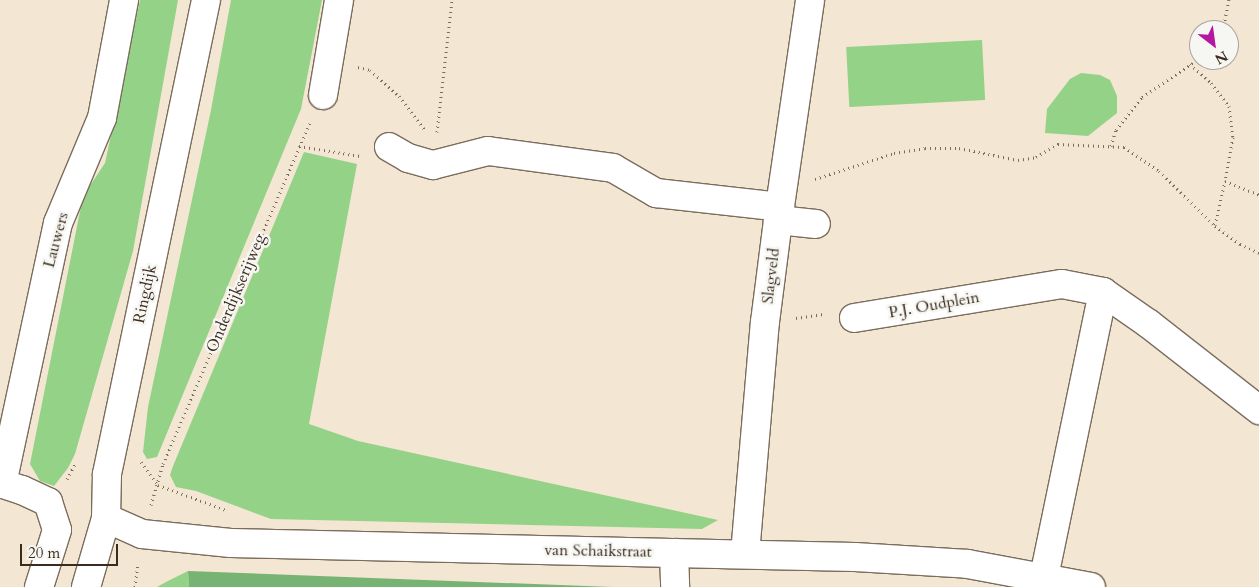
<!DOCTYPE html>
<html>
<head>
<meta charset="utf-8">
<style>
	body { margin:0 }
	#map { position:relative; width:1259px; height:587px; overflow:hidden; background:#f3e6d2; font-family:Cardo,serif }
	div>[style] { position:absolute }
	.green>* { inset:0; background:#94d288; transform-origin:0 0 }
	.forest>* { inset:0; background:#77b474 }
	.path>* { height:3px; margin-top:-1.5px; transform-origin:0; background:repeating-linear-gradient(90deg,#7b6c5d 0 1px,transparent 0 5px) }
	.roads { filter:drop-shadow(1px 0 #7b6c5d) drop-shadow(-1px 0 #7b6c5d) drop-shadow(0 1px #7b6c5d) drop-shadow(0 -1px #7b6c5d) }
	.minor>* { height:28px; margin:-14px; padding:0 14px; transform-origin:14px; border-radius:14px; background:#fff }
	.major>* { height:28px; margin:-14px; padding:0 14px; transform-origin:14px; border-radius:14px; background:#fff }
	span { translate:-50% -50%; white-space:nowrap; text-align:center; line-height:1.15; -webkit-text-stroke:5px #f6f6f2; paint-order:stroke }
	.street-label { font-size:16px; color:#3b2a1e }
	.north { position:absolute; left:1189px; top:20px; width:50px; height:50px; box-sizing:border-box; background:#f6f6f2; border:1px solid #aba49d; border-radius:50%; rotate:150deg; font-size:14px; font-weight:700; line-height:20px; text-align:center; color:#3b2a1e }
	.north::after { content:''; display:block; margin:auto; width:18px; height:22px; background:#b5179e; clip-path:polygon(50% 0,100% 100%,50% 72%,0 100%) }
	.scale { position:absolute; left:20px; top:544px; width:98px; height:22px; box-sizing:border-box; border:2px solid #3b2a1e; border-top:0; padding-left:6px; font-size:15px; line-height:18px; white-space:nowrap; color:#3b2a1e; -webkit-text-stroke:4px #f6f6f2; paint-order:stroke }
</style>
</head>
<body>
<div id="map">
	<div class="green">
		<i style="clip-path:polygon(140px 0,178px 0,133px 251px,75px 454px,68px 468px,54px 486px,40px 481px,30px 464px,83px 196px,105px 163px)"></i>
		<i style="clip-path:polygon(231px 0,322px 0,301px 109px,157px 457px,147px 459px,143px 452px,148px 407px,211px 110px)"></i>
		<i style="left:982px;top:40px;width:60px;height:136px;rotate:87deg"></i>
		<i style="clip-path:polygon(1081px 73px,1100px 75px,1110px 80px,1117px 96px,1117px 113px,1088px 136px,1045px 133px,1047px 109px,1070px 79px)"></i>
		<i style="clip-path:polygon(304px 152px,357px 164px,309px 424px,358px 441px,718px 520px,702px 529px,271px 519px,196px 491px,176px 487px,170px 475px,173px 466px)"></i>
		<i style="clip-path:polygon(188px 571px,189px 587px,157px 587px,166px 582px)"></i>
	</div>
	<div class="forest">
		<i style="clip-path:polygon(188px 571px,612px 587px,189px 587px)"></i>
	</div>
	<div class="path">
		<i style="left:1223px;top:30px;width:31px;rotate:-79deg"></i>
		<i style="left:1190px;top:64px;width:28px;rotate:42deg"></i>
		<i style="left:1211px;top:83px;width:29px;rotate:52deg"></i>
		<i style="left:1229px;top:106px;width:31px;rotate:83deg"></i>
		<i style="left:1233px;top:137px;width:45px;rotate:100.3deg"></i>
		<i style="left:358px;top:67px;width:12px;rotate:14deg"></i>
		<i style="left:370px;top:70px;width:39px;rotate:42deg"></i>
		<i style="left:399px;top:96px;width:43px;rotate:52.6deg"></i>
		<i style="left:437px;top:132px;width:133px;rotate:-83.5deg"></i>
		<i style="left:299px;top:146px;width:62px;rotate:9.3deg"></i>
		<i style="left:1111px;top:146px;width:17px;rotate:-73deg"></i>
		<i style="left:1116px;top:130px;width:42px;rotate:-51.8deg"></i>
		<i style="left:1142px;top:97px;width:69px;rotate:-33.7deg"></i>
		<i style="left:815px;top:179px;width:83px;rotate:-18.2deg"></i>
		<i style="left:894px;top:153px;width:31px;rotate:-9deg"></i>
		<i style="left:925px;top:148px;width:34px"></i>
		<i style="left:959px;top:148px;width:60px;rotate:11.5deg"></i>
		<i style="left:1018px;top:160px;width:18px;rotate:-9deg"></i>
		<i style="left:1036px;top:157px;width:26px;rotate:-31deg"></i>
		<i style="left:1058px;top:144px;width:66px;rotate:2.6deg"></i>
		<i style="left:1124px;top:147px;width:42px;rotate:34.4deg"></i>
		<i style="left:1159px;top:171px;width:78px;rotate:44.5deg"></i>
		<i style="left:1215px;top:226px;width:31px;rotate:36deg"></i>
		<i style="left:1240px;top:244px;width:21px;rotate:25deg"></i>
		<i style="left:1215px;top:225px;width:45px;rotate:-77.2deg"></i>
		<i style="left:1225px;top:181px;width:37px;rotate:22deg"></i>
		<i style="left:796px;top:318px;width:28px;rotate:-8deg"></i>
		<i style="left:141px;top:462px;width:29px;rotate:54deg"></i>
		<i style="left:158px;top:485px;width:72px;rotate:20.2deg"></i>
		<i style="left:67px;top:479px;width:19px;rotate:-62deg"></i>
		<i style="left:151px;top:505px;width:43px;rotate:-73.7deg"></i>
		<i style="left:163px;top:464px;width:371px;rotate:-66.7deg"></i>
		<i style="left:135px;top:587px;width:23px;rotate:-83deg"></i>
	</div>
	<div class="roads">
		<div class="minor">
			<i style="left:323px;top:95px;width:96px;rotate:-80.4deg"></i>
			<i style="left:389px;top:147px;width:22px;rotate:30deg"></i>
			<i style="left:408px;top:158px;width:26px;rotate:16deg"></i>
			<i style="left:433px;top:165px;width:57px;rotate:-14.3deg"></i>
			<i style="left:488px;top:151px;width:126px;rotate:7.7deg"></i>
			<i style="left:613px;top:168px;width:50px;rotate:30.2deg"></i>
			<i style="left:656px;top:193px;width:125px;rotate:6.4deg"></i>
			<i style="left:778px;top:220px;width:38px;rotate:6deg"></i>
			<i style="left:854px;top:318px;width:211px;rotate:-9.3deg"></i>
			<i style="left:1062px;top:284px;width:42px;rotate:11deg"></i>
			<i style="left:1103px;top:292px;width:56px;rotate:34.8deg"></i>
			<i style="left:1149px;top:324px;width:140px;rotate:38deg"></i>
			<i style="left:0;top:483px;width:23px;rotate:18deg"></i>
			<i style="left:22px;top:490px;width:29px;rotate:25deg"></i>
			<i style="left:48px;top:502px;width:29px;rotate:72deg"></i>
			<i style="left:57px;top:530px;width:60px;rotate:107.5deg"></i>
			<i style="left:2px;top:484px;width:267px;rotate:-77.9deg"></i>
			<i style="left:58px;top:223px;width:114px;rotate:-67.3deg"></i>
			<i style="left:102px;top:118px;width:120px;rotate:-79.4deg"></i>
			<i style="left:674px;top:553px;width:34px;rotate:88deg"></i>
			<i style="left:745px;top:554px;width:233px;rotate:-85.1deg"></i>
			<i style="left:765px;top:322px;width:103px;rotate:-82.7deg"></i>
			<i style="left:778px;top:220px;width:222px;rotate:-81.7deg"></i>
			<i style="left:1044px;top:577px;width:291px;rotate:-78.3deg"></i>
		</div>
		<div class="major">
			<i style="left:106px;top:518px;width:39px;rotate:24deg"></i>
			<i style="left:142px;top:534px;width:89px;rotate:5.8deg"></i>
			<i style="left:231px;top:543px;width:624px;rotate:1.29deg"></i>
			<i style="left:855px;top:557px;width:113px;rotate:3.5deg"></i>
			<i style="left:968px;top:564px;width:125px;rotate:10.6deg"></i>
			<i style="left:86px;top:587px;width:72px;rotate:-73.8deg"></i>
			<i style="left:106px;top:518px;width:44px;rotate:-88.7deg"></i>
			<i style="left:107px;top:474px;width:484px;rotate:-78.2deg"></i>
		</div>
	</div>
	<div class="street-label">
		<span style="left:56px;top:240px;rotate:-75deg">Lauwers</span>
		<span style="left:771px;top:276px;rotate:-83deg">Slagveld</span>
		<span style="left:236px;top:293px;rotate:-67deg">Onderdijkserijweg</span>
		<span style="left:145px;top:294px;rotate:-78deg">Ringdijk</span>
		<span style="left:934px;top:305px;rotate:-10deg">P.J. Oudplein</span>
		<span style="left:598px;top:551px;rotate:1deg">van Schaikstraat</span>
	</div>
	<div class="north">N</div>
	<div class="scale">20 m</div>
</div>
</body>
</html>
